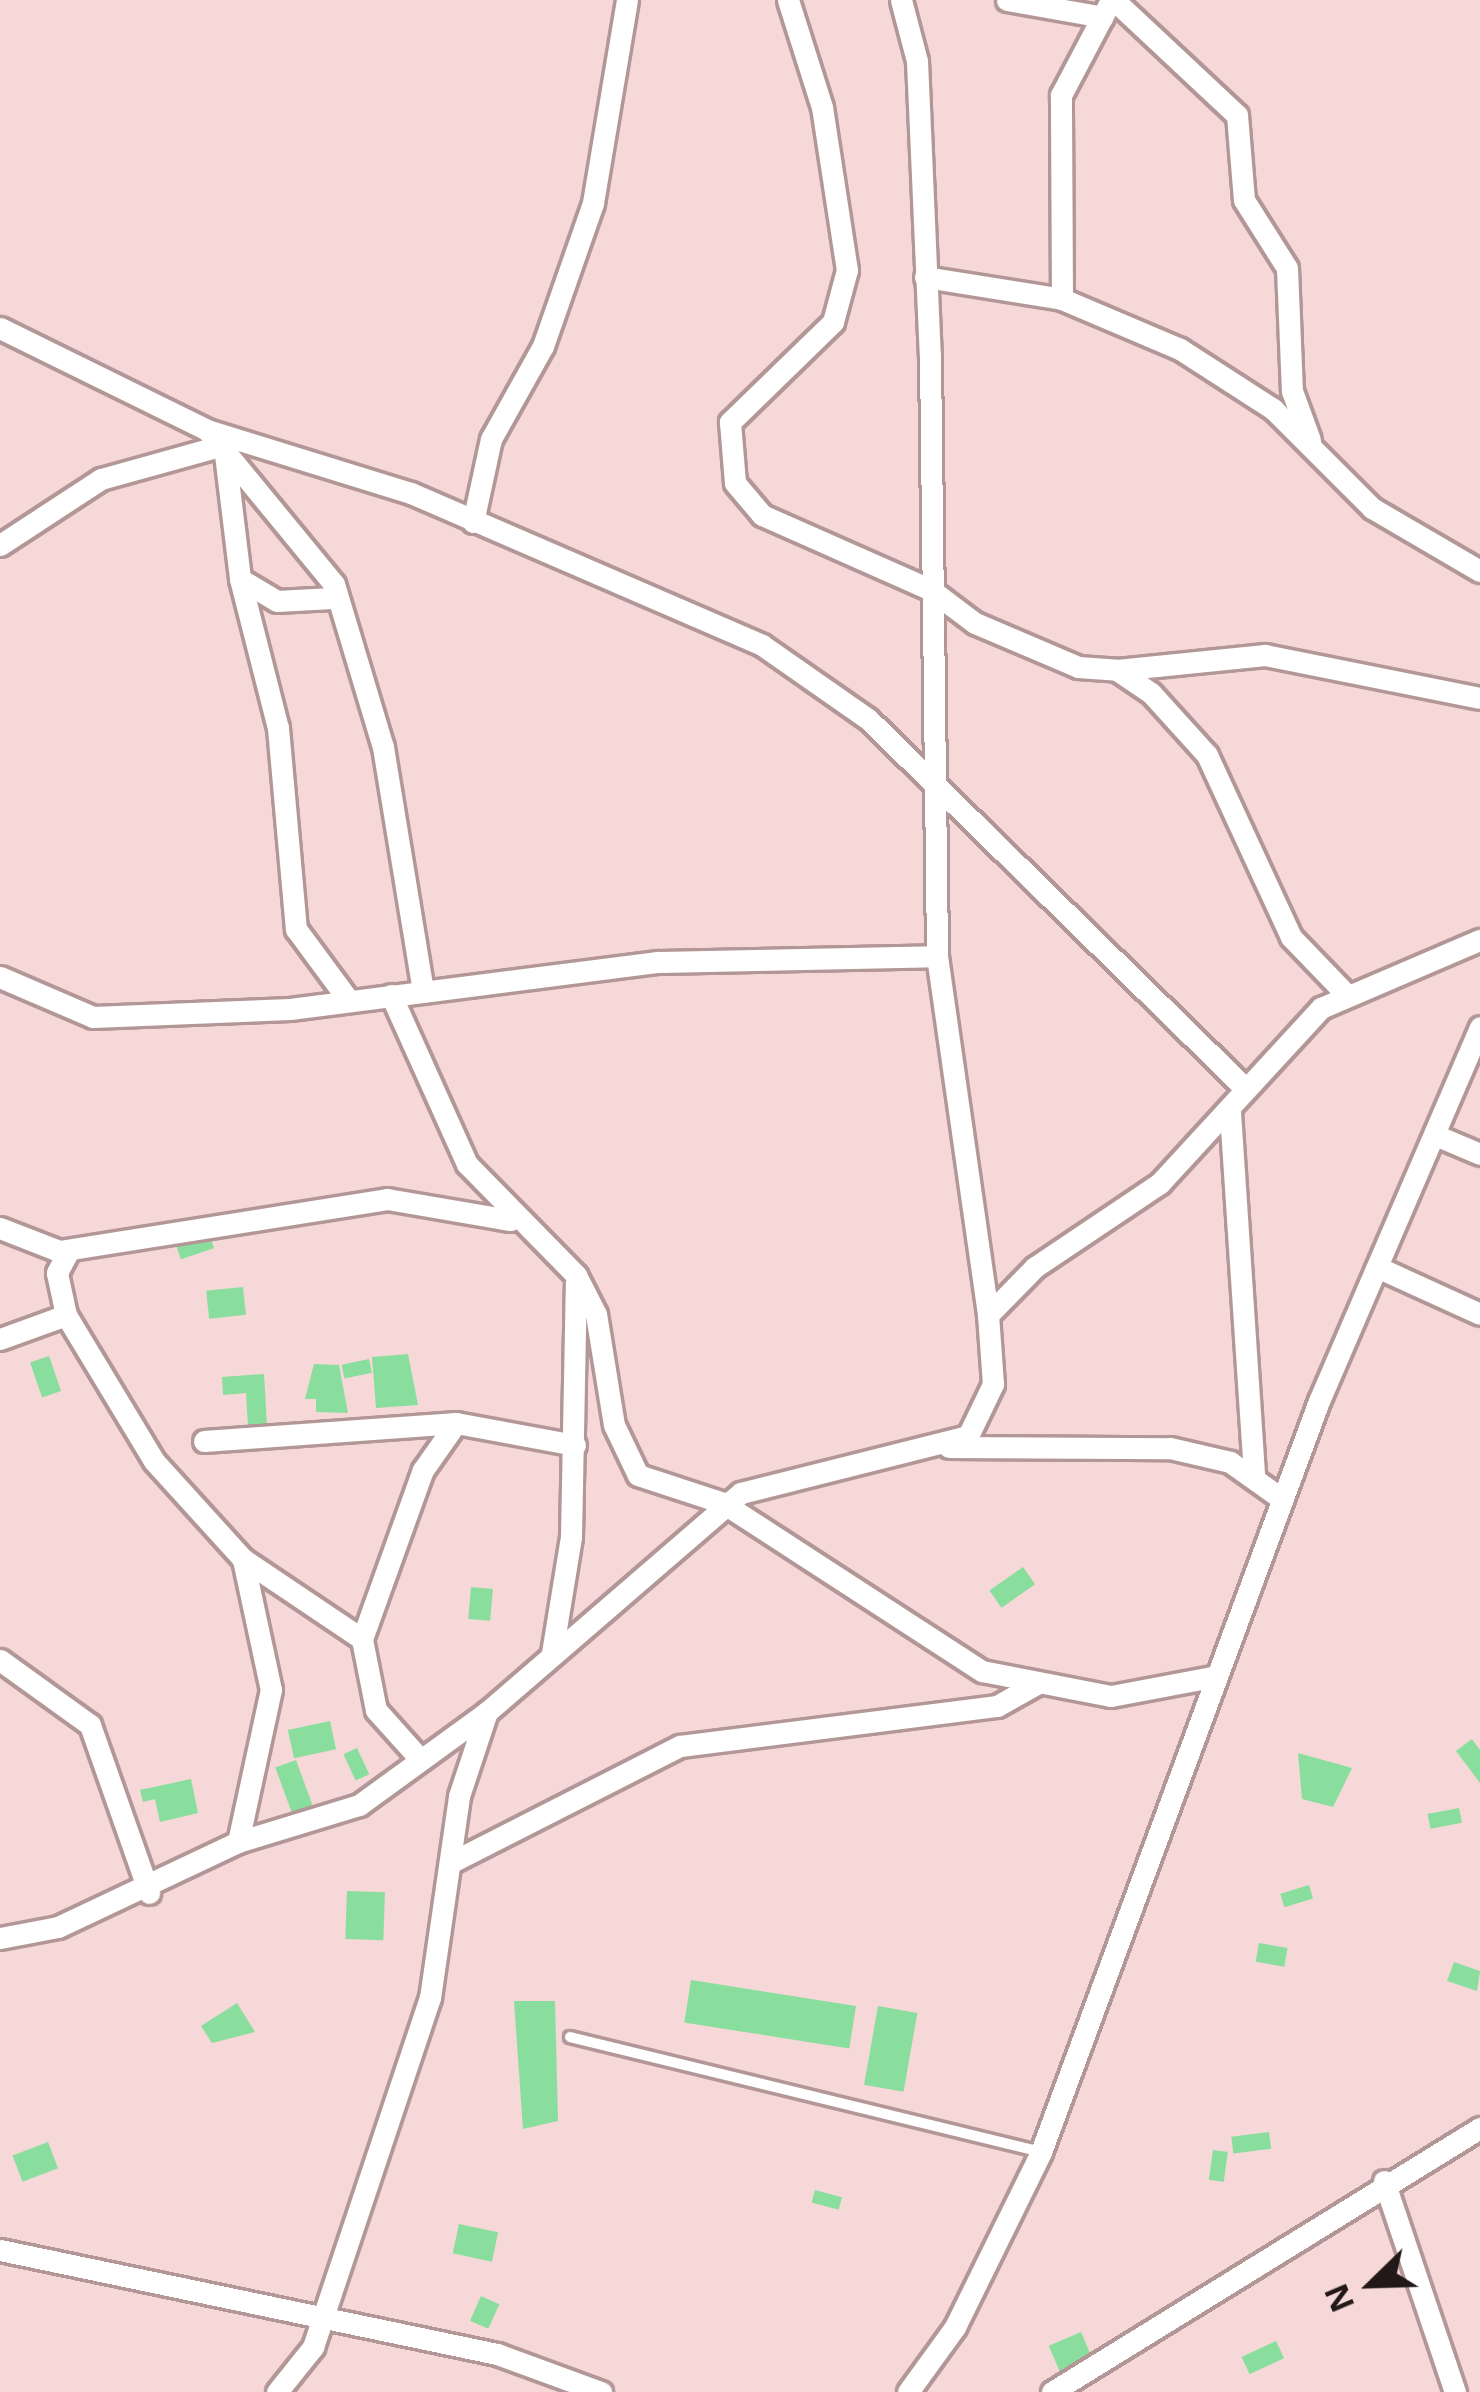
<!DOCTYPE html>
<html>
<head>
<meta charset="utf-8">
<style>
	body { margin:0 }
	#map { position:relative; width:1480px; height:2392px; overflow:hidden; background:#f5d8d7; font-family:"Noto Sans",sans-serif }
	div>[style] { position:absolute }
	.building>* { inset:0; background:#89de9d; transform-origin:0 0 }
	.roads { filter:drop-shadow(3px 0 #b39797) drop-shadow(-3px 0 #b39797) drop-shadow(0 3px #b39797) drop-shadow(0 -3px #b39797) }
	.lane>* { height:10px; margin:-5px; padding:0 5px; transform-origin:5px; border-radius:5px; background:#fff }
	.street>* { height:21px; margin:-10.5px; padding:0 10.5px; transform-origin:10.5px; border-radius:10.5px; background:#fff }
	span { translate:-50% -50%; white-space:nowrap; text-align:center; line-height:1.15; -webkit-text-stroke:9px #f5d8d7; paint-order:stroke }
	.north { position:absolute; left:1312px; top:2224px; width:120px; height:120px; -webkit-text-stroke:9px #f5d8d7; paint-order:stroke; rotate:247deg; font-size:33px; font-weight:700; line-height:48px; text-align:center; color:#221818 }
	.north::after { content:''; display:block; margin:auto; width:42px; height:54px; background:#221818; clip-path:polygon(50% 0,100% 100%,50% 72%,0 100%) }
</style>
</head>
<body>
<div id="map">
	<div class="building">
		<i style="left:210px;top:1236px;width:13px;height:35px;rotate:72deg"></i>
		<i style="left:243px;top:1287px;width:28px;height:37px;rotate:84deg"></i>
		<i style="clip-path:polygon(408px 1354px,418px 1405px,376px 1408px,372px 1357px)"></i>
		<i style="left:49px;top:1356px;width:37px;height:20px;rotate:71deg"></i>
		<i style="left:369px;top:1359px;width:14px;height:28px;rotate:78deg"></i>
		<i style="clip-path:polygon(314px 1364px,339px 1365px,348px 1413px,316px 1412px,316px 1399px,305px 1399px)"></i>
		<i style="clip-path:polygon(264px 1374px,267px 1426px,248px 1427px,246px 1393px,223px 1395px,222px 1377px)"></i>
		<i style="left:1023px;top:1567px;width:21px;height:41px;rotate:55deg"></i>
		<i style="left:471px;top:1587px;width:22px;height:32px;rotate:5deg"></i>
		<i style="left:330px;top:1721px;width:29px;height:43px;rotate:78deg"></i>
		<i style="clip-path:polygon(1472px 1739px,1480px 1750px,1480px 1783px,1456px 1751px)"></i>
		<i style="left:357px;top:1748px;width:29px;height:15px;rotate:65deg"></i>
		<i style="clip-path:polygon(1298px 1753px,1352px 1768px,1333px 1807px,1302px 1799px)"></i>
		<i style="left:296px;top:1760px;width:49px;height:22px;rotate:70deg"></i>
		<i style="clip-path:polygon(191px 1779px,198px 1813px,160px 1822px,155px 1799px,143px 1802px,140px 1790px)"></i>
		<i style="left:1459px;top:1808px;width:15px;height:32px;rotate:79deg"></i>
		<i style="left:1309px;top:1885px;width:14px;height:30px;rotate:73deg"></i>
		<i style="left:347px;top:1891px;width:38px;height:48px;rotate:2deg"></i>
		<i style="left:1259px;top:1943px;width:29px;height:19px;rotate:10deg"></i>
		<i style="clip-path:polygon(1454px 1962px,1480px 1971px,1477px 1991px,1447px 1981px)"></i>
		<i style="left:691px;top:1980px;width:167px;height:43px;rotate:9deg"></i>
		<i style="clip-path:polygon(514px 2001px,555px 2001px,558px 2121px,523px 2129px)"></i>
		<i style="clip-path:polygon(237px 2003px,255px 2032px,212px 2043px,201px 2026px)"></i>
		<i style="left:878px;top:2006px;width:40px;height:80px;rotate:10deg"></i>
		<i style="left:1269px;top:2132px;width:17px;height:38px;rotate:83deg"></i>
		<i style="left:48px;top:2142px;width:28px;height:38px;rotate:69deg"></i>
		<i style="left:1213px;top:2150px;width:15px;height:30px;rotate:8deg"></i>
		<i style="left:815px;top:2190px;width:28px;height:13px;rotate:15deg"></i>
		<i style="left:459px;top:2224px;width:40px;height:30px;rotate:12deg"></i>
		<i style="left:481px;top:2296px;width:20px;height:27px;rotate:24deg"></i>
		<i style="left:1081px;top:2332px;width:33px;height:35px;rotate:67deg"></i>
		<i style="left:1276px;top:2341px;width:19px;height:38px;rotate:65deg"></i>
	</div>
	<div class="roads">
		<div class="lane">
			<i style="left:570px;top:2037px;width:485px;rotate:13.7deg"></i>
		</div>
		<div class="street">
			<i style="left:788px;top:0;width:112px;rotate:72.4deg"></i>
			<i style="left:822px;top:107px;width:165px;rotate:81.3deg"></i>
			<i style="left:847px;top:270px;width:54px;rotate:105.1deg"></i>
			<i style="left:833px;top:322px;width:144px;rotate:135.8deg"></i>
			<i style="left:730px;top:422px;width:61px;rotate:85.3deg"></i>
			<i style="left:735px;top:483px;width:42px;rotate:49.8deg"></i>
			<i style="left:762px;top:515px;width:185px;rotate:23.9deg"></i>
			<i style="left:931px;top:590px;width:55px;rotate:36.9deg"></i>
			<i style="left:975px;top:623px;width:112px;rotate:23.1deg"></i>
			<i style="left:1078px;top:667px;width:39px;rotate:4deg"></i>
			<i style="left:1117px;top:670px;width:41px;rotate:34.1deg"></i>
			<i style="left:1151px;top:693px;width:84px;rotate:47.9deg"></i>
			<i style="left:1207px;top:755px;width:200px;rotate:65.2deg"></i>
			<i style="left:1291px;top:937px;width:76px;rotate:46.1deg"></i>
			<i style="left:901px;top:0;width:63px;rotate:75.3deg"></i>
			<i style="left:917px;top:61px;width:294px;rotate:87.5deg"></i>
			<i style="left:930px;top:355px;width:601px;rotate:89.33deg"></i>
			<i style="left:937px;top:956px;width:363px;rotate:81.9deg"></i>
			<i style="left:1007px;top:0;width:97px;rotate:10deg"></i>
			<i style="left:1114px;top:0;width:168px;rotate:43.1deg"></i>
			<i style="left:1237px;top:115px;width:85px;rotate:85.3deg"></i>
			<i style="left:1244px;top:200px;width:80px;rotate:57.7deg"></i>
			<i style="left:1287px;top:268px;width:123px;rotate:87.7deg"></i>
			<i style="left:1292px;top:391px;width:52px;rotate:69.8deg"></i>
			<i style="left:925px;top:277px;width:139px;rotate:9.1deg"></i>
			<i style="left:1062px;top:299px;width:128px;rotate:23deg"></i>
			<i style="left:1180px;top:349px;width:111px;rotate:32.8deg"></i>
			<i style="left:1273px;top:409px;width:140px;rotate:45deg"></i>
			<i style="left:1372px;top:508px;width:125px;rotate:30.3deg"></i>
			<i style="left:1062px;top:299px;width:204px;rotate:-90.3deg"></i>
			<i style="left:1061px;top:95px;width:107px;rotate:-62.2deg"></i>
			<i style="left:0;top:328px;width:231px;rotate:26.2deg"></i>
			<i style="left:207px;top:430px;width:214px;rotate:17.2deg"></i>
			<i style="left:411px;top:493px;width:382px;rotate:23.4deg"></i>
			<i style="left:762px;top:645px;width:129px;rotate:34.9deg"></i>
			<i style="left:868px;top:719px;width:529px;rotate:44.39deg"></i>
			<i style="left:209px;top:432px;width:197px;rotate:50.6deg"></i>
			<i style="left:334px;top:584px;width:170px;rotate:73.3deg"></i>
			<i style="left:383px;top:747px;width:248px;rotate:80.7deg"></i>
			<i style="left:224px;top:446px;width:134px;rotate:83.1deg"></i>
			<i style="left:240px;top:579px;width:43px;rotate:30.7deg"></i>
			<i style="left:277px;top:601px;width:55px;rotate:-3.1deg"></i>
			<i style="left:473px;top:522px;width:85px;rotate:-77.8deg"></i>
			<i style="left:491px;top:439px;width:107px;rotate:-60.8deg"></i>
			<i style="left:543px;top:346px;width:151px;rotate:-70.7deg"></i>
			<i style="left:593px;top:203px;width:206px;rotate:-80.5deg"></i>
			<i style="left:0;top:545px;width:121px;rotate:-33.2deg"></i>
			<i style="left:101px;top:479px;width:119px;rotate:-15.5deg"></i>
			<i style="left:240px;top:579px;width:154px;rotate:75.7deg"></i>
			<i style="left:278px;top:728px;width:202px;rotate:84.9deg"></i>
			<i style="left:296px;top:929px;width:89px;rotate:53.6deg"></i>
			<i style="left:1117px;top:670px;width:149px;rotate:-5.8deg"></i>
			<i style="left:1265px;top:655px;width:219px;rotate:11.3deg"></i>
			<i style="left:0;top:977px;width:101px;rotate:23.3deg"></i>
			<i style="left:93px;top:1017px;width:197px;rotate:-2.3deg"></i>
			<i style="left:290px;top:1009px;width:371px;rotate:-7.3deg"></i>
			<i style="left:658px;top:962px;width:279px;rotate:-1.2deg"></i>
			<i style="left:391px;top:995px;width:185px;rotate:65.8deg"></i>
			<i style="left:467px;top:1164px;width:156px;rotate:45.5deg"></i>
			<i style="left:576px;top:1275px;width:44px;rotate:62.9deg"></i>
			<i style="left:596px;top:1314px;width:112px;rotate:80.8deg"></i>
			<i style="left:614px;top:1425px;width:55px;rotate:64.4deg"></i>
			<i style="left:638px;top:1475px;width:89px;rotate:18.2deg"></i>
			<i style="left:723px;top:1503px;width:309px;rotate:33deg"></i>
			<i style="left:982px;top:1671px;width:131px;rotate:11deg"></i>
			<i style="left:1111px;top:1696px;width:108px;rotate:-10.7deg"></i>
			<i style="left:1230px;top:1112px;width:363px;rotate:86.2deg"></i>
			<i style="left:1435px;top:1135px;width:49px;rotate:22.9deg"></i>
			<i style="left:0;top:1228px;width:63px;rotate:21.3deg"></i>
			<i style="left:59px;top:1251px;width:332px;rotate:-9deg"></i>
			<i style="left:387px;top:1199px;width:125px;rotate:9.7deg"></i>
			<i style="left:69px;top:1250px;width:26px;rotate:118deg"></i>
			<i style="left:57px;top:1273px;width:43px;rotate:77.9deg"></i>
			<i style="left:66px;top:1315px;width:170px;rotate:58.9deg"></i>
			<i style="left:154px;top:1461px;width:132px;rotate:47.8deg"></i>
			<i style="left:243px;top:1559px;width:143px;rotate:33.9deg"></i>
			<i style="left:1377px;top:1267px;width:113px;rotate:24.5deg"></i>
			<i style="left:0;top:1339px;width:70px;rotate:-20deg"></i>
			<i style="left:204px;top:1441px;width:253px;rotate:-4.1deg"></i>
			<i style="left:456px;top:1423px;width:121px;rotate:10.5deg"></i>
			<i style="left:949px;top:1447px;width:221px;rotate:0.3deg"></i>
			<i style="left:1170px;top:1448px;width:62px;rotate:13.1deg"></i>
			<i style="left:1230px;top:1462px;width:64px;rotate:35.4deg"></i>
			<i style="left:552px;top:1653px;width:118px;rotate:-80.7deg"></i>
			<i style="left:571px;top:1537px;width:255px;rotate:-88.9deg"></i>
			<i style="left:0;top:1660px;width:111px;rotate:35.8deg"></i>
			<i style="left:90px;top:1725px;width:178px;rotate:70.6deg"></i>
			<i style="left:420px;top:1759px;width:66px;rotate:-131.9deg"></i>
			<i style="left:376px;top:1710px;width:72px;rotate:-101.2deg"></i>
			<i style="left:362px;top:1639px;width:180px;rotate:-70.2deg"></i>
			<i style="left:423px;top:1470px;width:57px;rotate:-54.9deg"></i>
			<i style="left:238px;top:1842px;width:156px;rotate:-77.8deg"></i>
			<i style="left:271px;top:1690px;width:134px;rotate:-102.1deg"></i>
			<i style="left:450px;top:1863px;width:258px;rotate:-27deg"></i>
			<i style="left:680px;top:1746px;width:320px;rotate:-7.2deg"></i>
			<i style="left:997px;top:1706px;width:47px;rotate:-29.3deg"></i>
			<i style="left:0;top:1938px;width:59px;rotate:-10.7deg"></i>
			<i style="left:58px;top:1927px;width:199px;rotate:-25.3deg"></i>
			<i style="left:238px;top:1842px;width:127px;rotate:-17deg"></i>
			<i style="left:359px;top:1805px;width:158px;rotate:-36deg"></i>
			<i style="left:487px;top:1712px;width:335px;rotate:-40.8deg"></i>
			<i style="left:741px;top:1493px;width:234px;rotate:-14.1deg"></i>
			<i style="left:968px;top:1436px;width:58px;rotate:-64.3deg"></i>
			<i style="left:993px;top:1384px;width:69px;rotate:-94.1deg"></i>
			<i style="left:988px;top:1315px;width:67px;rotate:-45.6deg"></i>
			<i style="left:1035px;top:1267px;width:151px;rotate:-33.9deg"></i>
			<i style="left:1160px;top:1183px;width:238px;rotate:-47.4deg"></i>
			<i style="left:1321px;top:1008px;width:173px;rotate:-23.2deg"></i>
			<i style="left:1384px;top:2181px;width:223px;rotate:71.4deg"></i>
			<i style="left:0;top:2250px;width:508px;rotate:11.82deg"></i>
			<i style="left:497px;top:2354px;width:111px;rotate:20.1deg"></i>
			<i style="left:277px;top:2392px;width:58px;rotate:-51.3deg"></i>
			<i style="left:313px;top:2347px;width:368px;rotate:-71.5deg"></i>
			<i style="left:430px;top:1998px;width:204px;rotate:-81.8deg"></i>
			<i style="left:459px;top:1796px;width:89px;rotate:-71.6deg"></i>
			<i style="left:908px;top:2392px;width:80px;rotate:-54.1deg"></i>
			<i style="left:955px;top:2327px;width:195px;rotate:-63.8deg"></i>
			<i style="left:1041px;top:2152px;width:801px;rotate:-69.69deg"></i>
			<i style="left:1319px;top:1401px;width:407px;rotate:-66.7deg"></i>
			<i style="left:1052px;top:2392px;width:503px;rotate:-31.67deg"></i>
		</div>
	</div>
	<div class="north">N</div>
</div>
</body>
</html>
